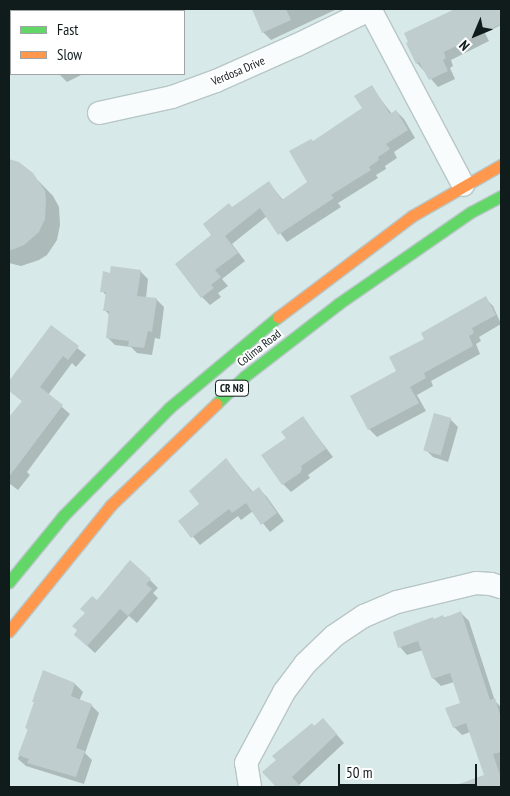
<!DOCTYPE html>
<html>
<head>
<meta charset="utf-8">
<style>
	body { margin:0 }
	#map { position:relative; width:510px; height:796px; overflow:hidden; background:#d8e9e9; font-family:"PT Sans Narrow",sans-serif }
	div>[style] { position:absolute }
	.shadow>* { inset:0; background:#0003 }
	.building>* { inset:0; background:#bfcdce; transform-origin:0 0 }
	.roads { filter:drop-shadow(1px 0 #b8c6c6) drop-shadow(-1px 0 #b8c6c6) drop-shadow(0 1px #b8c6c6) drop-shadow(0 -1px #b8c6c6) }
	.street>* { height:22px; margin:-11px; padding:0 11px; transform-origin:11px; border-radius:11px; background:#f9fcfc }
	.fast>* { height:11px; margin:-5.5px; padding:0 5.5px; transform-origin:5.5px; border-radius:5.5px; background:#63d668 }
	.slow>* { height:11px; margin:-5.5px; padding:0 5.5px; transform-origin:5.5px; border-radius:5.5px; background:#ff974d }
	span { translate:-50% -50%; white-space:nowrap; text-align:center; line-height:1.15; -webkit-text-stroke:4px #fff; paint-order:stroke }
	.shield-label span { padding:1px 4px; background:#fff; border:1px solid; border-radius:4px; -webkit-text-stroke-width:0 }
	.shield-label { font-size:11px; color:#101c1c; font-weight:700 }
	.street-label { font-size:12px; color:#101c1c }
	.frame { position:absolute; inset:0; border:10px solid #101c1c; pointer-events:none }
	.legend { position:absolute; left:10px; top:10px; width:175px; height:65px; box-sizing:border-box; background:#fff; border:1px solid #9fa4a4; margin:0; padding:6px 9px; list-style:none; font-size:15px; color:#101c1c }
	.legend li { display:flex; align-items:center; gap:10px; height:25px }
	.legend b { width:25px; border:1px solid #9fa4a4 }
	.north { position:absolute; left:450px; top:10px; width:50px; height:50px; -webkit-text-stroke:4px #fff; paint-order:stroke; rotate:225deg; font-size:14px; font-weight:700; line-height:20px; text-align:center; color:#101c1c }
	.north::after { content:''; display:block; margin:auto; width:18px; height:22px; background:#101c1c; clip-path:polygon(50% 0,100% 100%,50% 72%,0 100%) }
	.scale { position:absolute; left:338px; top:764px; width:139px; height:22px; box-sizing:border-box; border:2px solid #101c1c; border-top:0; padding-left:6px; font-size:15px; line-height:18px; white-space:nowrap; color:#101c1c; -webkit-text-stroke:4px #fff; paint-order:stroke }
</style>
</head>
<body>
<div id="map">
	<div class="shadow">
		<i style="clip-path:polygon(253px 9px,337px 9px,271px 40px,263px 32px)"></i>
		<i style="clip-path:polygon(458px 9px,501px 9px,501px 25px,485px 33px,489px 41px,451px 60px,453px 66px,450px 68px,455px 79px,438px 87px,417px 63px,406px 34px)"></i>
		<i style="clip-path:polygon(59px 74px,61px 75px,83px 74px,67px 82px)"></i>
		<i style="clip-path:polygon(371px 87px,392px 114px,396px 111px,404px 119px,415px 138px,394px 152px,397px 158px,385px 166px,386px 169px,376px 175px,378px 178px,338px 203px,341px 207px,287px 242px,267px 216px,232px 244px,245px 261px,222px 279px,228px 286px,218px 293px,221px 297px,210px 305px,202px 297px,213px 235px,232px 208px,269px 183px,283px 200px,309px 183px,313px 142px,363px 109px)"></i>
		<i style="clip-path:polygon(9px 161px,25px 167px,53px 196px,59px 207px,60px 225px,57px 240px,47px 255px,39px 260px,21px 266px,9px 263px)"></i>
		<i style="clip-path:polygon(140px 271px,148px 279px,146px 298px,156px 299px,164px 307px,160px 339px,155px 338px,152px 355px,137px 353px,131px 347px,115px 345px,107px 337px,110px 316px,105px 310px,107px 296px,102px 291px,111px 274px)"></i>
		<i style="clip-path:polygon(485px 298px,493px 306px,501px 324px,479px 337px,481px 341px,476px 344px,480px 354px,431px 381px,433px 386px,417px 395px,426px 411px,377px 437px,369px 429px,352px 396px,398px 372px,426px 339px)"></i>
		<i style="clip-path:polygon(51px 327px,86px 355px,76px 367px,72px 363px,48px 395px,70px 414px,27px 472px,30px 475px,18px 490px,10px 484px,9px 486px,9px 419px,23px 402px,9px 390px,9px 383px)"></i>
		<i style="clip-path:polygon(303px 418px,333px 457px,308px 475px,310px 478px,307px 480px,291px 492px,283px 484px,287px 439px)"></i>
		<i style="clip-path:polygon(450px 419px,458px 427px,448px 462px,433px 457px,425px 449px)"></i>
		<i style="clip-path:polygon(226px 460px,253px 492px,259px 489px,267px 497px,284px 521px,270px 532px,253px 511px,241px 520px,238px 516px,200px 545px,180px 521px,201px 504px)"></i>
		<i style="clip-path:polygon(150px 580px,158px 588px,153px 593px,158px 598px,137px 623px,129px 616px,95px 653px,83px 642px,97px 601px)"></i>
		<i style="clip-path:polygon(461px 613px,469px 621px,495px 701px,501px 707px,501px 787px,463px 787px,462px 784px,485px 776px,470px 732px,462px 735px,454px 727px,461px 704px,454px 682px,441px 686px,433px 678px,423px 650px,407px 655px,400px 647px,434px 620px)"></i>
		<i style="clip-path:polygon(44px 672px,75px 684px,83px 692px,79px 701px,91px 705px,99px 713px,85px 753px,92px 760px,84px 784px,26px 766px,18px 759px,28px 730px,26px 727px,35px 703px,33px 701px)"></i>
		<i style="clip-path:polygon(314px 727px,331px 728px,344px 743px,299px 785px,300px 787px,278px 787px,264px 772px)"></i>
	</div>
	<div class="building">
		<i style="clip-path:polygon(252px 9px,286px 9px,291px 20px,262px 33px)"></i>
		<i style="clip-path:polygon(455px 9px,501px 9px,501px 24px,444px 52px,446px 58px,443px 60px,448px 71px,429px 80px,419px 62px,416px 64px,406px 43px,408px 42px,404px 33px)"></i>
		<i style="clip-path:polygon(372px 85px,390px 114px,396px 110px,408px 130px,386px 144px,390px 149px,378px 157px,379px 160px,369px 167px,371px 170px,331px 195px,334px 198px,278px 235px,260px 208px,225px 236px,238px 253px,215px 270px,221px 277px,211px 285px,214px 288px,201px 298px,175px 264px,211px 235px,203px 224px,229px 203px,232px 207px,269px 181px,282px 200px,307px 182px,289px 151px,311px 139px,313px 141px,362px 108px,354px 96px)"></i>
		<i style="clip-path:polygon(9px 159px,19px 162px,33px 173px,45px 191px,46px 200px,45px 219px,39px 232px,24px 245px,9px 251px)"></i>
		<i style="clip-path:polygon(111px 266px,141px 270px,137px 296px,157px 298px,152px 332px,148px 331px,144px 348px,128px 346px,129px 341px,106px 338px,109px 311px,103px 311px,106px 292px,100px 292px,103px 271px,110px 273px)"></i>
		<i style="clip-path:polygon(486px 296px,496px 315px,472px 328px,474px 333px,469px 336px,473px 346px,424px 373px,426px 378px,410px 387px,419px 403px,368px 430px,350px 396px,396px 371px,389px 357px,424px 339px,421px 333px)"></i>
		<i style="clip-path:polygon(51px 325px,79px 346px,68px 360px,63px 356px,40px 387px,63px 405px,9px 477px,9px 417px,22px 401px,9px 391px,9px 381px)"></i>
		<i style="left:434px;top:413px;width:18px;height:39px;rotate:16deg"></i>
		<i style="clip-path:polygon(303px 416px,326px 449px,301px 466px,302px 469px,300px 473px,282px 485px,261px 455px,286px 438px,281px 432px)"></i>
		<i style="clip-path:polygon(226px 458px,252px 492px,259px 487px,277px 513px,261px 525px,246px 503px,232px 513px,229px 509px,191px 538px,178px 521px,199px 504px,189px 491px)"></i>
		<i style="clip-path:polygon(130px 560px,151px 579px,146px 584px,152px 589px,128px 616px,120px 609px,87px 646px,74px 635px,77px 630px,72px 626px,85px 613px,80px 609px,92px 596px,97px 600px)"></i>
		<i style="clip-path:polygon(461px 611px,490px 700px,495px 698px,501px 718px,501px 752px,493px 754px,501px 778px,501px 787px,456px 787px,456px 785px,484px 775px,466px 723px,453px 728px,445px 708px,460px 703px,450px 673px,432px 679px,418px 641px,398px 648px,393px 632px,433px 617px,434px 619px,443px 615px,444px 618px)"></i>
		<i style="clip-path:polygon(43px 670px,75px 683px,71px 696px,92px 704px,76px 748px,85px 751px,76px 777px,27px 763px,29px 759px,18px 755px,28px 729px,25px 728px,34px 702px,32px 702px)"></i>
		<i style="clip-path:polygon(323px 718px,337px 734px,292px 777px,301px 787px,276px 787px,262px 772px,276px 760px,272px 756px,312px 723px,314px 726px)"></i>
	</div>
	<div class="roads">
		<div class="street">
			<i style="left:370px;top:9px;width:199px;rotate:62.1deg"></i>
			<i style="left:99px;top:113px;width:75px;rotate:-12.4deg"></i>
			<i style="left:172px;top:97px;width:47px;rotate:-20deg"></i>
			<i style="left:216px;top:81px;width:89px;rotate:-24deg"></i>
			<i style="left:297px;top:45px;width:82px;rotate:-25.9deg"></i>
			<i style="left:250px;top:787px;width:24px;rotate:-99deg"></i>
			<i style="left:246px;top:763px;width:81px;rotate:-61.8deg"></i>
			<i style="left:284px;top:692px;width:35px;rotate:-53deg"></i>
			<i style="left:305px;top:664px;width:40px;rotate:-44deg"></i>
			<i style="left:334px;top:636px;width:36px;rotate:-34deg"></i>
			<i style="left:364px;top:616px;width:36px;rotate:-23deg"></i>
			<i style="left:397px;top:602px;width:81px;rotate:-13.5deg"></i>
			<i style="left:476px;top:583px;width:15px;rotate:4deg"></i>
			<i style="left:491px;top:584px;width:10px;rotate:17deg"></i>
		</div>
		<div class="fast">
			<i style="left:216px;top:404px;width:40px;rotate:-44deg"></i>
			<i style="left:245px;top:376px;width:118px;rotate:-37.7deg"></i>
			<i style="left:338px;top:304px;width:162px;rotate:-34.7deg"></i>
			<i style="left:471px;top:212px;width:34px;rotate:-28deg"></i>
			<i style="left:9px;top:582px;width:85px;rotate:-50.7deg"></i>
			<i style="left:63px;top:516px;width:151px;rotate:-45.5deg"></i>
			<i style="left:169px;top:408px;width:142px;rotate:-39.9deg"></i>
		</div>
		<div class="slow">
			<i style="left:278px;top:317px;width:168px;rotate:-37deg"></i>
			<i style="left:412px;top:216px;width:103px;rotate:-29.8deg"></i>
			<i style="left:9px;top:631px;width:162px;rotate:-51deg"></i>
			<i style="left:111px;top:505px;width:146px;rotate:-43.9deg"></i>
		</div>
	</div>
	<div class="shield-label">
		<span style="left:232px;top:388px">CR N8</span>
	</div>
	<div class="street-label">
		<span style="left:238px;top:71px;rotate:-23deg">Verdosa Drive</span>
		<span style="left:259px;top:348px;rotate:-38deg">Colima Road</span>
	</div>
	<div class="frame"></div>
	<ul class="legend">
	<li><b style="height:6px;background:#63d668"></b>Fast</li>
	<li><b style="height:6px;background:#ff974d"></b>Slow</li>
	</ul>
	<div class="north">N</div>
	<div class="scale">50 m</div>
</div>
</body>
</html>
